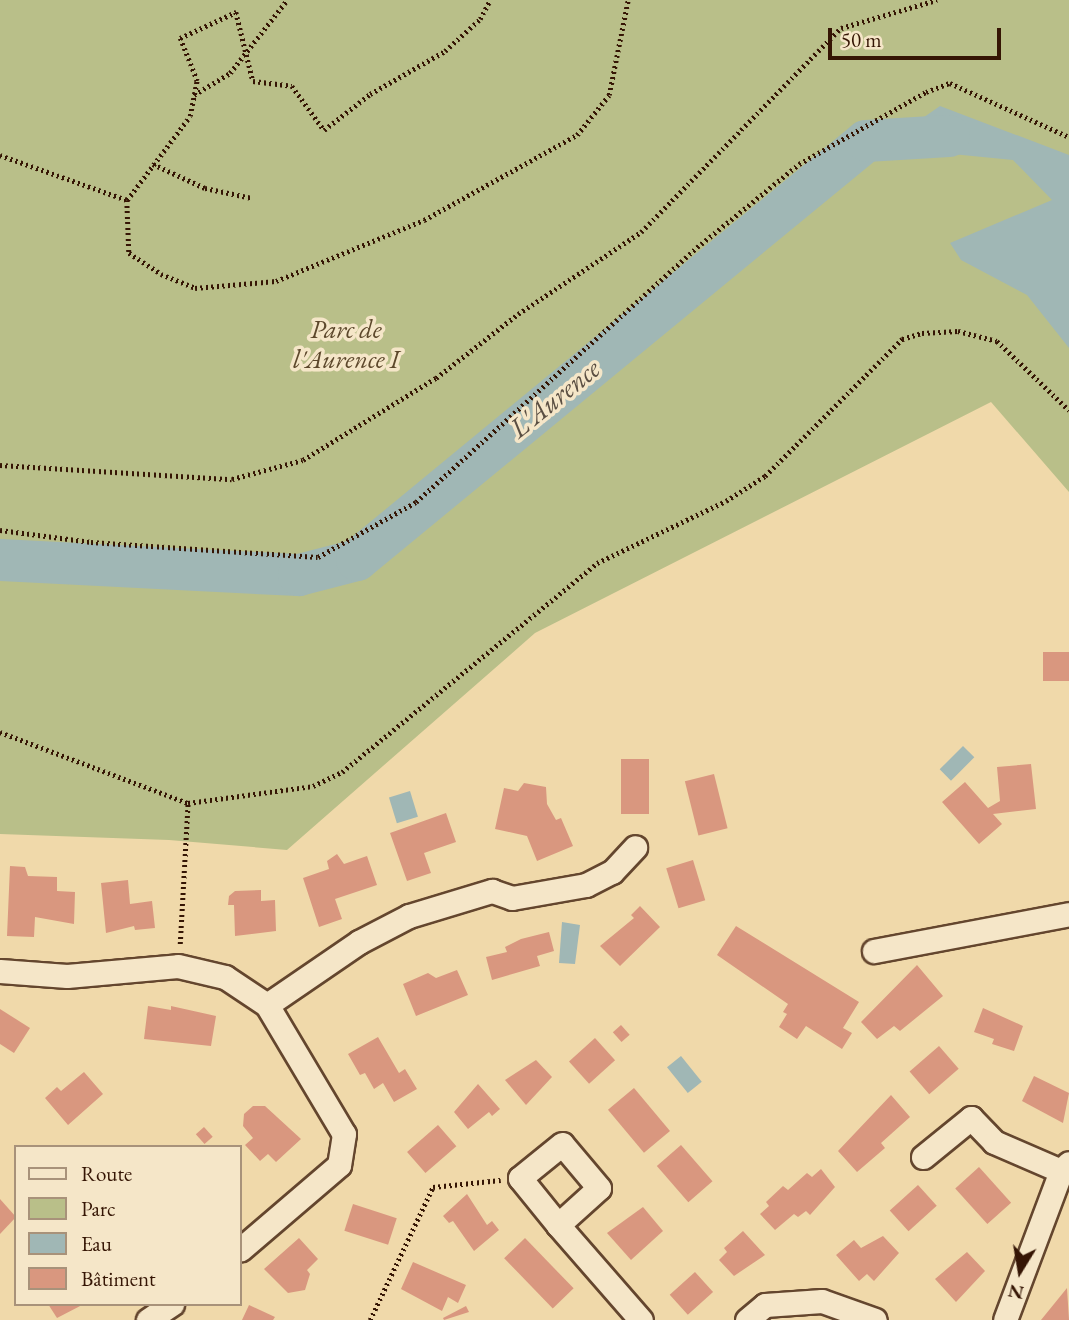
<!DOCTYPE html>
<html>
<head>
<meta charset="utf-8">
<style>
	body { margin:0 }
	#map { position:relative; width:1069px; height:1320px; overflow:hidden; background:#f0d9aa; font-family:"EB Garamond",serif }
	div>[style] { position:absolute }
	.green>* { inset:0; background:#b9bf89 }
	.water>* { inset:0; background:#a0b7b5; transform-origin:0 0 }
	.river>* { height:42px; margin:-21px; padding:0 21px; transform-origin:21px; border-radius:21px; background:#a0b7b5 }
	.building>* { inset:0; background:#d9977f; transform-origin:0 0 }
	.path>* { height:4.5px; margin-top:-2.25px; transform-origin:0; background:repeating-linear-gradient(90deg,#351504 0 2px,transparent 0 5.5px) }
	.roads { filter:drop-shadow(2px 0 #64462e) drop-shadow(-2px 0 #64462e) drop-shadow(0 2px #64462e) drop-shadow(0 -2px #64462e) }
	.minor>* { height:23px; margin:-11.5px; padding:0 11.5px; transform-origin:11.5px; border-radius:11.5px; background:#f5e6c8 }
	span { translate:-50% -50%; white-space:nowrap; text-align:center; line-height:1.15; -webkit-text-stroke:7px #f5e6c8; paint-order:stroke }
	.park-label { font-size:26px; color:#5d482c; font-style:italic }
	.water-label { font-size:28px; color:#5a4e42; font-style:italic }
	.legend { position:absolute; left:14px; top:1145px; width:228px; height:161px; box-sizing:border-box; background:#f5e6c8; border:2px solid #a8927a; margin:0; padding:9px 12px; list-style:none; font-size:21px; color:#351504 }
	.legend li { display:flex; align-items:center; gap:14px; height:35px }
	.legend b { width:35px; border:2px solid #a8927a }
	.north { position:absolute; left:985px; top:1236px; width:70px; height:70px; -webkit-text-stroke:5px #f5e6c8; paint-order:stroke; rotate:191deg; font-size:19px; font-weight:700; line-height:28px; text-align:center; color:#351504 }
	.north::after { content:''; display:block; margin:auto; width:24px; height:32px; background:#351504; clip-path:polygon(50% 0,100% 100%,50% 72%,0 100%) }
	.scale { position:absolute; left:828px; top:28px; width:173px; height:32px; box-sizing:border-box; border:4px solid #351504; border-top:0; padding-left:9px; font-size:21px; line-height:24px; white-space:nowrap; color:#351504; -webkit-text-stroke:5px #f5e6c8; paint-order:stroke }
</style>
</head>
<body>
<div id="map">
	<div class="green">
		<i style="clip-path:polygon(0 0,1069px 0,1069px 492px,991px 402px,535px 633px,287px 850px,169px 840px,0 834px)"></i>
	</div>
	<div class="water">
		<i style="clip-path:polygon(940px 106px,1069px 155px,1069px 348px,1027px 295px,961px 260px,950px 243px,1052px 200px,1013px 160px,881px 147px)"></i>
		<i style="left:963px;top:746px;width:16px;height:33px;rotate:45deg"></i>
		<i style="left:410px;top:791px;width:27px;height:22px;rotate:73deg"></i>
		<i style="clip-path:polygon(562px 922px,580px 925px,575px 964px,559px 963px)"></i>
		<i style="left:681px;top:1056px;width:33px;height:18px;rotate:51deg"></i>
	</div>
	<div class="river">
		<i style="left:0;top:560px;width:299px;rotate:2.9deg"></i>
		<i style="left:299px;top:575px;width:60px;rotate:-14.5deg"></i>
		<i style="left:357px;top:560px;width:659px;rotate:-39.46deg"></i>
		<i style="left:866px;top:141px;width:83px;rotate:-3.4deg"></i>
	</div>
	<div class="building">
		<i style="left:1043px;top:652px;width:26px;height:29px"></i>
		<i style="left:621px;top:759px;width:28px;height:55px"></i>
		<i style="clip-path:polygon(1031px 764px,1036px 809px,993px 814px,1002px 824px,979px 844px,942px 802px,965px 782px,988px 808px,1000px 801px,997px 767px)"></i>
		<i style="left:714px;top:774px;width:56px;height:30px;rotate:76deg"></i>
		<i style="clip-path:polygon(524px 783px,546px 787px,547px 804px,556px 820px,561px 818px,573px 846px,537px 861px,527px 836px,495px 829px,504px 788px,518px 791px)"></i>
		<i style="clip-path:polygon(446px 813px,456px 842px,424px 853px,431px 873px,407px 881px,390px 833px)"></i>
		<i style="clip-path:polygon(337px 854px,344px 864px,367px 856px,377px 885px,335px 899px,342px 919px,319px 927px,303px 878px,329px 869px,327px 861px)"></i>
		<i style="left:693px;top:860px;width:42px;height:28px;rotate:73deg"></i>
		<i style="clip-path:polygon(10px 866px,25px 867px,28px 876px,57px 877px,57px 891px,75px 892px,74px 924px,35px 917px,34px 937px,7px 936px)"></i>
		<i style="clip-path:polygon(128px 880px,130px 904px,152px 901px,155px 928px,135px 930px,134px 926px,106px 933px,101px 883px)"></i>
		<i style="clip-path:polygon(261px 890px,261px 901px,275px 900px,276px 931px,235px 936px,234px 905px,228px 905px,229px 896px,235px 891px)"></i>
		<i style="clip-path:polygon(640px 906px,660px 927px,620px 966px,600px 946px,634px 918px,631px 915px)"></i>
		<i style="clip-path:polygon(736px 926px,859px 1002px,843px 1028px,852px 1033px,842px 1049px,806px 1026px,797px 1039px,779px 1027px,787px 1014px,783px 1012px,788px 1004px,717px 955px)"></i>
		<i style="clip-path:polygon(549px 932px,554px 951px,537px 956px,540px 966px,492px 980px,486px 957px,507px 952px,505px 947px,521px 939px)"></i>
		<i style="clip-path:polygon(917px 965px,943px 996px,900px 1031px,894px 1026px,877px 1039px,861px 1022px)"></i>
		<i style="clip-path:polygon(457px 970px,468px 995px,416px 1016px,403px 984px,428px 973px,436px 978px)"></i>
		<i style="clip-path:polygon(148px 1006px,171px 1010px,171px 1006px,216px 1016px,211px 1046px,144px 1039px)"></i>
		<i style="clip-path:polygon(983px 1008px,1023px 1026px,1014px 1051px,992px 1044px,994px 1039px,974px 1032px)"></i>
		<i style="clip-path:polygon(0 1009px,30px 1028px,14px 1053px,0 1044px)"></i>
		<i style="left:621px;top:1025px;width:13px;height:11px;rotate:48deg"></i>
		<i style="clip-path:polygon(378px 1037px,399px 1073px,405px 1069px,417px 1089px,394px 1102px,383px 1083px,374px 1089px,365px 1073px,360px 1075px,348px 1054px)"></i>
		<i style="left:595px;top:1038px;width:30px;height:35px;rotate:48deg"></i>
		<i style="left:939px;top:1046px;width:30px;height:39px;rotate:49deg"></i>
		<i style="clip-path:polygon(536px 1060px,552px 1077px,526px 1105px,505px 1080px)"></i>
		<i style="clip-path:polygon(84px 1072px,103px 1094px,68px 1125px,45px 1098px,57px 1087px,61px 1091px)"></i>
		<i style="clip-path:polygon(1034px 1076px,1069px 1093px,1063px 1123px,1022px 1101px)"></i>
		<i style="clip-path:polygon(478px 1084px,500px 1109px,492px 1116px,489px 1112px,468px 1129px,454px 1112px)"></i>
		<i style="left:634px;top:1088px;width:56px;height:34px;rotate:50deg"></i>
		<i style="clip-path:polygon(891px 1095px,910px 1117px,881px 1143px,885px 1148px,857px 1172px,838px 1151px)"></i>
		<i style="clip-path:polygon(253px 1106px,265px 1106px,301px 1139px,276px 1162px,268px 1154px,260px 1161px,245px 1145px,253px 1138px,243px 1126px,244px 1114px)"></i>
		<i style="left:438px;top:1125px;width:28px;height:41px;rotate:49deg"></i>
		<i style="left:204px;top:1127px;width:13px;height:11px;rotate:48deg"></i>
		<i style="left:681px;top:1145px;width:48px;height:32px;rotate:49deg"></i>
		<i style="left:979px;top:1167px;width:48px;height:32px;rotate:48deg"></i>
		<i style="clip-path:polygon(821px 1169px,835px 1187px,810px 1215px,806px 1211px,798px 1217px,794px 1214px,775px 1230px,760px 1214px,769px 1206px,766px 1202px,783px 1186px,788px 1190px,807px 1173px,812px 1177px)"></i>
		<i style="left:918px;top:1185px;width:28px;height:38px;rotate:48deg"></i>
		<i style="clip-path:polygon(467px 1194px,487px 1225px,492px 1221px,499px 1230px,474px 1251px,453px 1221px,449px 1223px,443px 1216px)"></i>
		<i style="clip-path:polygon(0 1199px,16px 1217px,0 1234px)"></i>
		<i style="left:353px;top:1204px;width:46px;height:28px;rotate:18deg"></i>
		<i style="clip-path:polygon(643px 1207px,663px 1231px,631px 1260px,607px 1233px)"></i>
		<i style="clip-path:polygon(743px 1231px,765px 1255px,734px 1276px,719px 1260px,727px 1252px,724px 1248px)"></i>
		<i style="clip-path:polygon(883px 1236px,899px 1253px,874px 1281px,867px 1274px,859px 1281px,836px 1255px,854px 1240px,861px 1248px)"></i>
		<i style="clip-path:polygon(299px 1238px,318px 1259px,307px 1270px,310px 1274px,305px 1290px,288px 1293px,264px 1269px)"></i>
		<i style="left:525px;top:1238px;width:70px;height:29px;rotate:46deg"></i>
		<i style="clip-path:polygon(967px 1252px,985px 1271px,956px 1302px,935px 1279px)"></i>
		<i style="clip-path:polygon(413px 1262px,466px 1285px,458px 1303px,448px 1297px,442px 1311px,401px 1289px)"></i>
		<i style="left:695px;top:1272px;width:27px;height:34px;rotate:48deg"></i>
		<i style="clip-path:polygon(1067px 1288px,1069px 1320px,1041px 1320px)"></i>
		<i style="clip-path:polygon(48px 1304px,84px 1304px,57px 1318px)"></i>
		<i style="clip-path:polygon(249px 1305px,275px 1317px,273px 1320px,242px 1320px)"></i>
		<i style="clip-path:polygon(466px 1306px,469px 1312px,444px 1320px,443px 1318px)"></i>
	</div>
	<div class="path">
		<i style="left:194px;top:95px;width:42px;rotate:-31.4deg"></i>
		<i style="left:230px;top:73px;width:93px;rotate:-52deg"></i>
		<i style="left:0;top:155px;width:135px;rotate:19.5deg"></i>
		<i style="left:127px;top:200px;width:105px;rotate:-53.1deg"></i>
		<i style="left:190px;top:116px;width:36px;rotate:-79deg"></i>
		<i style="left:197px;top:81px;width:46px;rotate:-111.6deg"></i>
		<i style="left:180px;top:38px;width:62px;rotate:-24.9deg"></i>
		<i style="left:236px;top:12px;width:71px;rotate:76.2deg"></i>
		<i style="left:253px;top:81px;width:39px;rotate:7deg"></i>
		<i style="left:292px;top:86px;width:54px;rotate:54deg"></i>
		<i style="left:324px;top:130px;width:58px;rotate:-38deg"></i>
		<i style="left:370px;top:94px;width:86px;rotate:-29.8deg"></i>
		<i style="left:445px;top:51px;width:47px;rotate:-42.4deg"></i>
		<i style="left:480px;top:19px;width:21px;rotate:-62deg"></i>
		<i style="left:153px;top:164px;width:57px;rotate:24.8deg"></i>
		<i style="left:205px;top:188px;width:48px;rotate:12deg"></i>
		<i style="left:127px;top:200px;width:53px;rotate:87.8deg"></i>
		<i style="left:129px;top:253px;width:38px;rotate:33deg"></i>
		<i style="left:161px;top:274px;width:37px;rotate:22deg"></i>
		<i style="left:195px;top:288px;width:81px;rotate:-4.9deg"></i>
		<i style="left:276px;top:281px;width:160px;rotate:-22.4deg"></i>
		<i style="left:424px;top:220px;width:175px;rotate:-29.1deg"></i>
		<i style="left:577px;top:135px;width:51px;rotate:-51.3deg"></i>
		<i style="left:609px;top:95px;width:97px;rotate:-78.7deg"></i>
		<i style="left:0;top:465px;width:232px;rotate:3.5deg"></i>
		<i style="left:232px;top:479px;width:73px;rotate:-15deg"></i>
		<i style="left:303px;top:460px;width:156px;rotate:-31.7deg"></i>
		<i style="left:436px;top:378px;width:104px;rotate:-38deg"></i>
		<i style="left:518px;top:314px;width:148px;rotate:-33.7deg"></i>
		<i style="left:641px;top:232px;width:286px;rotate:-45.6deg"></i>
		<i style="left:841px;top:28px;width:100px;rotate:-16.3deg"></i>
		<i style="left:0;top:530px;width:92px;rotate:7.5deg"></i>
		<i style="left:91px;top:542px;width:227px;rotate:3.8deg"></i>
		<i style="left:318px;top:557px;width:112px;rotate:-29.3deg"></i>
		<i style="left:416px;top:502px;width:384px;rotate:-42.2deg"></i>
		<i style="left:701px;top:244px;width:127px;rotate:-39.2deg"></i>
		<i style="left:799px;top:164px;width:146px;rotate:-29.6deg"></i>
		<i style="left:926px;top:92px;width:26px;rotate:-21deg"></i>
		<i style="left:950px;top:83px;width:131px;rotate:24.4deg"></i>
		<i style="left:0;top:732px;width:201px;rotate:20.7deg"></i>
		<i style="left:188px;top:803px;width:126px;rotate:-7.7deg"></i>
		<i style="left:313px;top:786px;width:32px;rotate:-26deg"></i>
		<i style="left:342px;top:772px;width:330px;rotate:-39.3deg"></i>
		<i style="left:597px;top:563px;width:143px;rotate:-25.7deg"></i>
		<i style="left:726px;top:501px;width:46px;rotate:-32.7deg"></i>
		<i style="left:765px;top:476px;width:194px;rotate:-45deg"></i>
		<i style="left:902px;top:339px;width:21px;rotate:-17deg"></i>
		<i style="left:922px;top:333px;width:36px;rotate:-3deg"></i>
		<i style="left:958px;top:331px;width:40px;rotate:14.4deg"></i>
		<i style="left:997px;top:341px;width:100px;rotate:43.8deg"></i>
		<i style="left:180px;top:944px;width:141px;rotate:-86.8deg"></i>
		<i style="left:370px;top:1320px;width:147px;rotate:-64.7deg"></i>
		<i style="left:433px;top:1187px;width:68px;rotate:-5.9deg"></i>
	</div>
	<div class="roads">
		<div class="minor">
			<i style="left:874px;top:951px;width:198px;rotate:-10.7deg"></i>
			<i style="left:0;top:971px;width:67px;rotate:4.3deg"></i>
			<i style="left:67px;top:976px;width:111px;rotate:-5.1deg"></i>
			<i style="left:178px;top:966px;width:48px;rotate:13.2deg"></i>
			<i style="left:225px;top:977px;width:50px;rotate:33.7deg"></i>
			<i style="left:267px;top:1005px;width:150px;rotate:59.2deg"></i>
			<i style="left:344px;top:1134px;width:31px;rotate:99deg"></i>
			<i style="left:339px;top:1165px;width:130px;rotate:139.4deg"></i>
			<i style="left:267px;top:1005px;width:112px;rotate:-34.4deg"></i>
			<i style="left:359px;top:942px;width:56px;rotate:-27.5deg"></i>
			<i style="left:409px;top:916px;width:87px;rotate:-16.8deg"></i>
			<i style="left:492px;top:891px;width:21px;rotate:19deg"></i>
			<i style="left:512px;top:898px;width:75px;rotate:-10deg"></i>
			<i style="left:586px;top:885px;width:29px;rotate:-27deg"></i>
			<i style="left:612px;top:872px;width:34px;rotate:-47deg"></i>
			<i style="left:923px;top:1157px;width:62px;rotate:-39.1deg"></i>
			<i style="left:971px;top:1118px;width:33px;rotate:46deg"></i>
			<i style="left:994px;top:1142px;width:73px;rotate:23.4deg"></i>
			<i style="left:558px;top:1225px;width:55px;rotate:-42.1deg"></i>
			<i style="left:599px;top:1188px;width:57px;rotate:-130.1deg"></i>
			<i style="left:562px;top:1144px;width:54px;rotate:141deg"></i>
			<i style="left:520px;top:1178px;width:60px;rotate:51deg"></i>
			<i style="left:558px;top:1225px;width:126px;rotate:48.9deg"></i>
			<i style="left:148px;top:1320px;width:29px;rotate:-34deg"></i>
			<i style="left:747px;top:1320px;width:23px;rotate:-40deg"></i>
			<i style="left:765px;top:1305px;width:57px;rotate:-4deg"></i>
			<i style="left:822px;top:1301px;width:56px;rotate:19.7deg"></i>
			<i style="left:1005px;top:1320px;width:159px;rotate:-69.4deg"></i>
			<i style="left:1061px;top:1171px;width:11px;rotate:-45deg"></i>
		</div>
	</div>
	<div class="park-label">
		<span style="left:346px;top:345px">Parc de<br>l'Aurence I</span>
	</div>
	<div class="water-label">
		<span style="left:554px;top:398px;rotate:-39deg">L'Aurence</span>
	</div>
	<ul class="legend">
	<li><b style="height:9px;background:#f5e6c8"></b>Route</li>
	<li><b style="height:19px;background:#b9bf89"></b>Parc</li>
	<li><b style="height:19px;background:#a0b7b5"></b>Eau</li>
	<li><b style="height:19px;background:#d9977f"></b>Bâtiment</li>
	</ul>
	<div class="north">N</div>
	<div class="scale">50 m</div>
</div>
</body>
</html>
